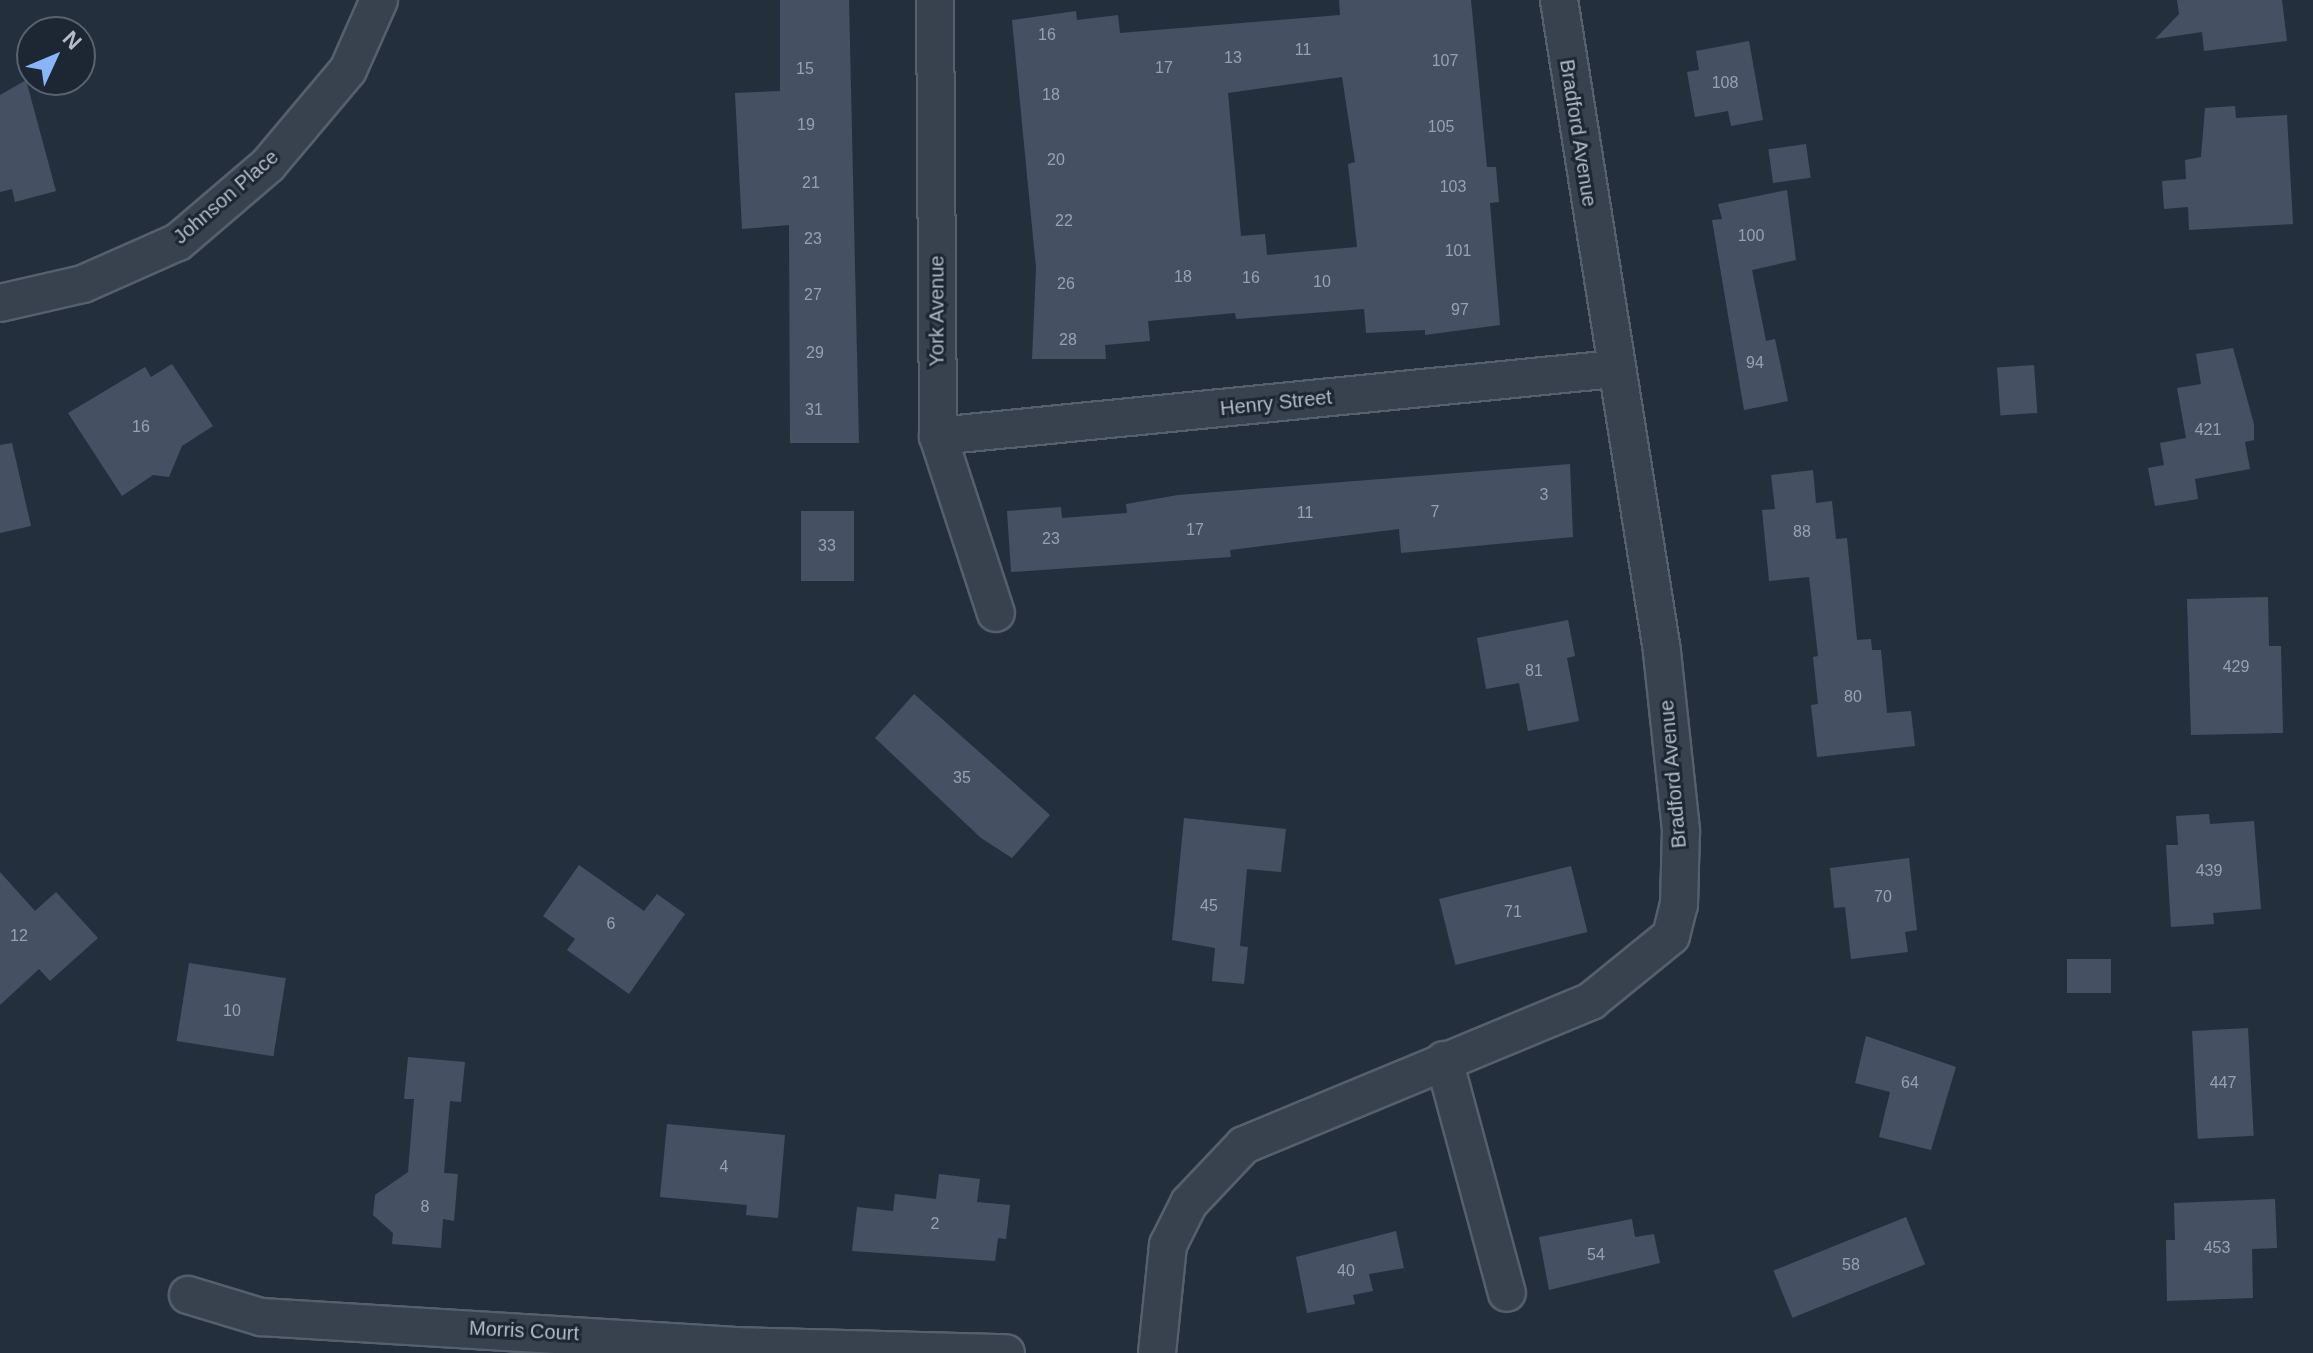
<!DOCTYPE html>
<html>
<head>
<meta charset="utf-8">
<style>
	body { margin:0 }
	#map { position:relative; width:2313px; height:1353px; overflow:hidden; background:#242f3e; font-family:Helvetica,sans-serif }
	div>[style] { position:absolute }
	.building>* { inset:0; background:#455162; transform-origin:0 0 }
	.roads { filter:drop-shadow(2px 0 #565f6c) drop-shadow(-2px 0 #565f6c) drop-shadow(0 2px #565f6c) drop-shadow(0 -2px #565f6c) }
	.street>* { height:36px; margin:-18px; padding:0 18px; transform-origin:18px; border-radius:18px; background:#38414e }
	span { translate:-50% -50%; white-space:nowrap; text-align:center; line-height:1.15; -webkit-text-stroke:6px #1d2633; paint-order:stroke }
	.number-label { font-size:16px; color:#98a1af }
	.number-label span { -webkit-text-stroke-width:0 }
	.street-label { font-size:20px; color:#b4bcc9 }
	.north { position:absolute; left:16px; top:16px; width:80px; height:80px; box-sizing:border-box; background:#1d2633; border:2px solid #59626f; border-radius:50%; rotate:46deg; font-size:22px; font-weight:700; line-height:32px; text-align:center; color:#b4bcc9 }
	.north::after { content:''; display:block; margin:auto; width:28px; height:36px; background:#8ab4f8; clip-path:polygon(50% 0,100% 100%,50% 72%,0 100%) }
</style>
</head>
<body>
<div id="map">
	<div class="building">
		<i style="clip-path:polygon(780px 0,849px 0,859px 443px,790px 443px,789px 225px,742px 229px,735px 93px,780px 91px)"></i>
		<i style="clip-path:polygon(evenodd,1339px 0,1471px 0,1487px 167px,1496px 167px,1499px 202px,1490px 203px,1500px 325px,1425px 335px,1425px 330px,1366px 333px,1364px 309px,1236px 319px,1235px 313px,1148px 321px,1150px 341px,1105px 345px,1106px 359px,1032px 359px,1036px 268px,1012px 20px,1076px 11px,1077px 20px,1118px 15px,1120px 33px,1340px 15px,1339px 0,1342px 77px,1355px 162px,1348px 164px,1357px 247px,1267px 255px,1265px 234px,1241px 236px,1228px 93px,1342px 77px)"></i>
		<i style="clip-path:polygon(2177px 0,2282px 0,2287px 41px,2204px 51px,2202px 32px,2155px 39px,2179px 14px)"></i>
		<i style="clip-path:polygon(1749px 41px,1763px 120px,1731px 126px,1728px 111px,1695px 117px,1687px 72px,1699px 70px,1696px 51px)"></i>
		<i style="clip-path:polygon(26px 80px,56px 191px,15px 202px,12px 189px,0 192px,0 95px)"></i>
		<i style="clip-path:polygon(2235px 106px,2236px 118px,2287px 115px,2293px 224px,2189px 230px,2188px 207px,2164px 209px,2162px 181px,2186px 179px,2185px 160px,2201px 157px,2205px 108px)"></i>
		<i style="left:1806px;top:144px;width:34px;height:38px;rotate:82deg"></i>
		<i style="clip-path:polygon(1787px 190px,1796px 260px,1752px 270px,1766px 341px,1775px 339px,1788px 401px,1744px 410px,1712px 220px,1722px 219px,1718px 204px)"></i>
		<i style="clip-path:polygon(2233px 348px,2254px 424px,2254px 440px,2245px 442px,2250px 469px,2195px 479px,2198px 499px,2155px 506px,2148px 468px,2164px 465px,2160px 443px,2186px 438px,2177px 388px,2201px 384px,2196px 354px)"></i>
		<i style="clip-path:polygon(172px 364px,213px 426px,182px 446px,169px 477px,153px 475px,122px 496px,68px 413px,145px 367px,151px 377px)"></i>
		<i style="left:2034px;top:365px;width:48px;height:37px;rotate:86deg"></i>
		<i style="clip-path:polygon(12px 443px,31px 526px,0 533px,0 445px)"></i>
		<i style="clip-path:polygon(1570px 464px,1573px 537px,1401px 553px,1399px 529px,1230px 550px,1231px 557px,1011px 572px,1007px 511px,1061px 507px,1062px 518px,1127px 513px,1126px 504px,1178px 495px)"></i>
		<i style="clip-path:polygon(1813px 470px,1816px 503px,1832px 501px,1836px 539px,1847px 538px,1857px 640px,1871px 639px,1872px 650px,1881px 650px,1887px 713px,1911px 711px,1915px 746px,1817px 757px,1811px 705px,1818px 704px,1813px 657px,1818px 656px,1809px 577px,1769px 581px,1762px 510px,1775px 509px,1771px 475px)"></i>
		<i style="left:854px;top:511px;width:70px;height:53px;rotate:90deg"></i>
		<i style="clip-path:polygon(2268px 597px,2269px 646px,2281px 646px,2283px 733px,2191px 735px,2187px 599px)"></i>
		<i style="clip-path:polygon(1568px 620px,1575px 656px,1567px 658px,1579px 721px,1528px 731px,1519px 683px,1486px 689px,1477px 638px)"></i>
		<i style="clip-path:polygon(914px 694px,1050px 815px,1012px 858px,981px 838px,875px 738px)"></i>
		<i style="clip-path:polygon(2209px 814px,2210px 824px,2254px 821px,2261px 909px,2213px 913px,2214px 924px,2171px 927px,2166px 845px,2178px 845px,2176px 816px)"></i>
		<i style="clip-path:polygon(1184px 818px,1286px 829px,1281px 872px,1247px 869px,1240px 946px,1248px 947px,1244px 984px,1212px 981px,1215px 948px,1172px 940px)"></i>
		<i style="clip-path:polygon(1909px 858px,1917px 930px,1905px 932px,1908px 952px,1851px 959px,1845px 907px,1834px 908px,1830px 868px)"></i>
		<i style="clip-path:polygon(579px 865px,644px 911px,657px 894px,685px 914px,629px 994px,567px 950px,575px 939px,543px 916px)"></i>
		<i style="left:1571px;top:866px;width:68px;height:136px;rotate:76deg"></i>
		<i style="clip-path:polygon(0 872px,35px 911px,56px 892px,98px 938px,50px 981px,39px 969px,0 1005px)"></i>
		<i style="left:2067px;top:959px;width:44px;height:34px"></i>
		<i style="left:189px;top:963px;width:98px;height:79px;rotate:9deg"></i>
		<i style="left:2248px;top:1028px;width:108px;height:56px;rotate:87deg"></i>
		<i style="clip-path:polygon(1866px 1036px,1956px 1067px,1931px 1150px,1879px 1137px,1890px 1092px,1855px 1083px)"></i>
		<i style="clip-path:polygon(408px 1057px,465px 1062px,461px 1102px,450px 1101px,444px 1173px,458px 1174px,454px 1221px,443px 1219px,441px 1248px,392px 1244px,393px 1233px,373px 1215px,375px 1195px,408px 1172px,414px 1099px,404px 1099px)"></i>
		<i style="clip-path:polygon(667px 1124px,785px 1135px,778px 1218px,746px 1215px,747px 1205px,660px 1197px)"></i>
		<i style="clip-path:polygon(939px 1174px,980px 1179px,977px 1202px,1010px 1205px,1006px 1239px,998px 1238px,995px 1261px,852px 1251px,857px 1207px,893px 1211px,895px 1194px,936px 1199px)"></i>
		<i style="clip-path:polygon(2275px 1199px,2277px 1248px,2252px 1249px,2253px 1298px,2167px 1301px,2166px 1240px,2175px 1240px,2174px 1203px)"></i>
		<i style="left:1906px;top:1217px;width:51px;height:143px;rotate:68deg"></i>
		<i style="clip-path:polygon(1632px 1219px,1635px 1237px,1654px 1234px,1660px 1263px,1549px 1290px,1539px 1237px)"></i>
		<i style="clip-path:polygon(1396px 1231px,1404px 1268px,1369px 1274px,1373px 1291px,1353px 1295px,1355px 1304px,1307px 1313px,1296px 1257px)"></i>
	</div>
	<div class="roads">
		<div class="street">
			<i style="left:935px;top:0;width:436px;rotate:89.6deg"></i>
			<i style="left:938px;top:436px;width:186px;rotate:71.9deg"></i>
			<i style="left:0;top:303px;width:85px;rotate:-12.9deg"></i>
			<i style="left:83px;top:284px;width:104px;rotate:-23.9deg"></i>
			<i style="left:178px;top:242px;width:118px;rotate:-40.5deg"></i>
			<i style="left:268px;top:165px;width:124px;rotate:-49.9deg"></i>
			<i style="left:348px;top:70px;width:77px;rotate:-66.1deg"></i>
			<i style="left:938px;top:436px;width:679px;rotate:-5.66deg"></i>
			<i style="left:1444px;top:1060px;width:241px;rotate:74.9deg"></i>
			<i style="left:188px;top:1295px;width:76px;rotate:16.8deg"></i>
			<i style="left:261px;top:1317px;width:472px;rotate:3.5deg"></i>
			<i style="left:732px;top:1346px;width:274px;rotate:1.5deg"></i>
			<i style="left:1157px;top:1353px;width:109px;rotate:-84.2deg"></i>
			<i style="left:1168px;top:1245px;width:47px;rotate:-63.4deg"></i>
			<i style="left:1189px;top:1203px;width:80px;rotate:-46.5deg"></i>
			<i style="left:1244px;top:1145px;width:376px;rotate:-22.5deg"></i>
			<i style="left:1591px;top:1001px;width:103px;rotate:-39.1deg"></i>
			<i style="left:1671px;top:936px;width:32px;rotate:-76deg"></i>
			<i style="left:1679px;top:905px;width:75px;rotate:-88.5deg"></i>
			<i style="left:1681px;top:830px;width:180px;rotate:-96.1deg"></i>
			<i style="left:1662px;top:651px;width:659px;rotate:-98.99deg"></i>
		</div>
	</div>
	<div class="number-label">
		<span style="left:1047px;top:35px">16</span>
		<span style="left:1303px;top:50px">11</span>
		<span style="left:1233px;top:58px">13</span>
		<span style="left:1445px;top:61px">107</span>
		<span style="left:1164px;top:68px">17</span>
		<span style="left:805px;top:69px">15</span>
		<span style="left:1725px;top:83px">108</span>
		<span style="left:1051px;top:95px">18</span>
		<span style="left:806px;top:125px">19</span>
		<span style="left:1441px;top:127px">105</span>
		<span style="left:1056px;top:160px">20</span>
		<span style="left:811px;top:183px">21</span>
		<span style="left:1453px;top:187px">103</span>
		<span style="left:1064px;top:221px">22</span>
		<span style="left:1751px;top:236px">100</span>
		<span style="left:813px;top:239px">23</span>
		<span style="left:1458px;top:251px">101</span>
		<span style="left:1183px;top:277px">18</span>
		<span style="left:1251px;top:278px">16</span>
		<span style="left:1322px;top:282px">10</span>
		<span style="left:1066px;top:284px">26</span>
		<span style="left:813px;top:295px">27</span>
		<span style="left:1460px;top:310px">97</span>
		<span style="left:1068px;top:340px">28</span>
		<span style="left:815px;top:353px">29</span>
		<span style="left:1755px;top:363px">94</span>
		<span style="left:814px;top:410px">31</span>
		<span style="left:141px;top:427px">16</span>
		<span style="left:2208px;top:430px">421</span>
		<span style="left:1544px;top:495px">3</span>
		<span style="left:1435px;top:512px">7</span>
		<span style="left:1305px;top:513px">11</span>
		<span style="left:1195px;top:530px">17</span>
		<span style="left:1802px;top:532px">88</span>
		<span style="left:1051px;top:539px">23</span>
		<span style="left:827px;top:546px">33</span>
		<span style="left:2236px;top:667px">429</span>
		<span style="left:1534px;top:671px">81</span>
		<span style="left:1853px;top:697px">80</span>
		<span style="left:962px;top:778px">35</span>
		<span style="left:2209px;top:871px">439</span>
		<span style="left:1883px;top:897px">70</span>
		<span style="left:1209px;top:906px">45</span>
		<span style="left:1513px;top:912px">71</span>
		<span style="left:611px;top:924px">6</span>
		<span style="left:19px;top:936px">12</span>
		<span style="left:232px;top:1011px">10</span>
		<span style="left:1910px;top:1083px">64</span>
		<span style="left:2223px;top:1083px">447</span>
		<span style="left:724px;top:1167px">4</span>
		<span style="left:425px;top:1207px">8</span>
		<span style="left:935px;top:1224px">2</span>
		<span style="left:2217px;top:1248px">453</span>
		<span style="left:1596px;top:1255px">54</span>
		<span style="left:1851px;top:1265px">58</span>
		<span style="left:1346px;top:1271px">40</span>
	</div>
	<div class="street-label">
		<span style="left:1578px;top:133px;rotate:81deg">Bradford Avenue</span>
		<span style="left:226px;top:197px;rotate:-41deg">Johnson Place</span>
		<span style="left:937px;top:311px;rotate:-90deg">York Avenue</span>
		<span style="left:1276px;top:403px;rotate:-6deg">Henry Street</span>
		<span style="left:1673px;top:774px;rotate:-95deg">Bradford Avenue</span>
		<span style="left:524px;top:1331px;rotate:3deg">Morris Court</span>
	</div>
	<div class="north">N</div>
</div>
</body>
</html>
